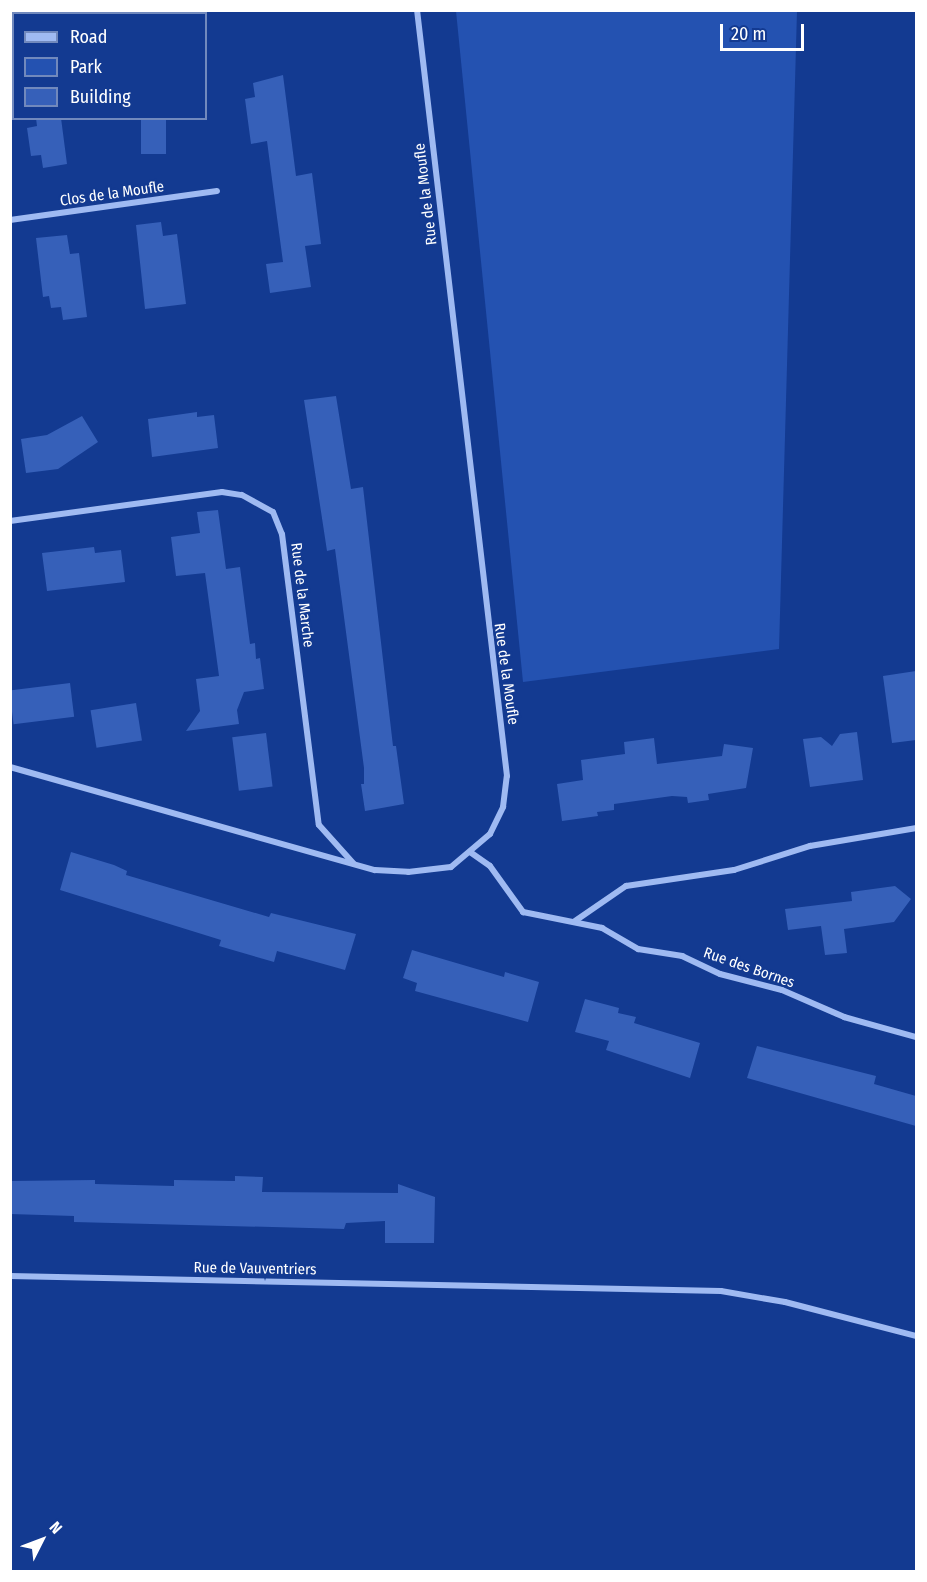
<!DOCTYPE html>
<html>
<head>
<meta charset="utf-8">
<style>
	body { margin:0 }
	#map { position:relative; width:927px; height:1582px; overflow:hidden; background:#133a91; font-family:"Fira Sans Condensed",sans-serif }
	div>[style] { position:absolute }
	.green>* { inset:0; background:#2452b1 }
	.building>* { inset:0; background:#3660b9; transform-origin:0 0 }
	.street>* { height:6px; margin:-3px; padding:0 3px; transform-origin:3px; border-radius:3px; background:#9fbaf2 }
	span { translate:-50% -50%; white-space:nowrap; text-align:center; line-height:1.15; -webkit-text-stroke:4.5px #133a91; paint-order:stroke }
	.street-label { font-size:15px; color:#fff }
	.frame { position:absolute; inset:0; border:12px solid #fff; pointer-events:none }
	.legend { position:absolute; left:12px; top:12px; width:195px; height:108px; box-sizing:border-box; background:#133a91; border:2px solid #7189bd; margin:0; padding:8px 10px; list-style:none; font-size:18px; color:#fff }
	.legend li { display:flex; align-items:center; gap:12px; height:30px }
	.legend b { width:30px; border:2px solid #7189bd }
	.north { position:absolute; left:12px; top:1510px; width:60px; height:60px; -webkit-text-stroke:4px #133a91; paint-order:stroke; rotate:48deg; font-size:16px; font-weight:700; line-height:24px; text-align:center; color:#fff }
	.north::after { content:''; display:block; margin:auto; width:21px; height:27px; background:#fff; clip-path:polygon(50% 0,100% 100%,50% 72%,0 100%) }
	.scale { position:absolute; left:720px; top:24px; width:84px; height:27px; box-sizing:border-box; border:3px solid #fff; border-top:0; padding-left:8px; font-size:18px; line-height:21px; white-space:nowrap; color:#fff; -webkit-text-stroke:4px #133a91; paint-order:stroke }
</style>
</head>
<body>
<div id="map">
	<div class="green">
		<i style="clip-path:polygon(456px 11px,797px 11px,779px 649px,523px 682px)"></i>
	</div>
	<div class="building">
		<i style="clip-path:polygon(283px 75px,296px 176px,312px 173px,321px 244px,305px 246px,311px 287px,270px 293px,266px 264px,283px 262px,276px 210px,267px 141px,251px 144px,245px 99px,255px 97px,253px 83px)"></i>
		<i style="clip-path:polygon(36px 118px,61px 118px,67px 164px,43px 168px,41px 155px,31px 156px,27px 128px,37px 126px)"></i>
		<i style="left:141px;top:118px;width:25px;height:36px"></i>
		<i style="clip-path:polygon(161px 222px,163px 236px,177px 234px,186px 304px,145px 309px,136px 225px)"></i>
		<i style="clip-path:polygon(67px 235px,70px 254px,79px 253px,87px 317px,63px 320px,61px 307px,51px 308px,49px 296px,43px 297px,36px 238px)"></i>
		<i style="clip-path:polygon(336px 396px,351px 489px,363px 487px,393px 746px,396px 746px,404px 804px,365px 811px,361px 784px,364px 784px,364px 768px,335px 549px,327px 551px,304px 400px)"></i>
		<i style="clip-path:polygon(197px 412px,197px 417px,214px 415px,218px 448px,152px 457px,148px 419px)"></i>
		<i style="clip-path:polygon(82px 416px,98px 442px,58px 469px,26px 473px,21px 439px,47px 435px)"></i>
		<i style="clip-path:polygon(218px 510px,226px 569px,240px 567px,250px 644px,255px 643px,256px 659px,260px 658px,264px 689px,244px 692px,237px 710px,239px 724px,186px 731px,200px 711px,196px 679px,219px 676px,205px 573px,176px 576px,171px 537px,200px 533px,197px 512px)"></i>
		<i style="clip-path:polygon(94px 547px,95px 553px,121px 550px,125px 582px,47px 591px,42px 553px)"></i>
		<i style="clip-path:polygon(916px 671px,916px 740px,892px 743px,883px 676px)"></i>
		<i style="left:70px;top:683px;width:34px;height:61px;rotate:83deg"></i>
		<i style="left:136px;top:703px;width:38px;height:46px;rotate:81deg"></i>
		<i style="clip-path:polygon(857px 732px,863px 780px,810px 787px,803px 739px,821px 737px,832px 746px,840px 734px)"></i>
		<i style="left:266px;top:733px;width:54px;height:34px;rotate:83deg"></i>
		<i style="clip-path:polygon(654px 738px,657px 764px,722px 756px,724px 744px,753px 748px,746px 788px,708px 794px,709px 800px,688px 803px,687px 797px,672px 796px,614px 804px,614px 810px,597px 812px,598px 816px,562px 821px,557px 784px,583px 780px,581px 760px,625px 754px,624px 742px)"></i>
		<i style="clip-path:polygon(71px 852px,114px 865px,127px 871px,126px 875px,269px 917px,271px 913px,356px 934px,345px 970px,277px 951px,274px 962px,219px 946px,221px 940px,60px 890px)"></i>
		<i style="clip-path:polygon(895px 886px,911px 899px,894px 922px,844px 929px,847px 953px,825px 955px,821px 926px,788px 930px,785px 909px,852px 901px,851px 892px)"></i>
		<i style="clip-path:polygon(412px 950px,504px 977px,505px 972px,539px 982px,528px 1022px,415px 991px,417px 983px,403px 978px)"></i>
		<i style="clip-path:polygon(585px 999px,619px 1008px,618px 1013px,636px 1017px,634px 1023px,700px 1043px,690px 1078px,606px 1050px,609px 1041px,575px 1032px)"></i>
		<i style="clip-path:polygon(757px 1046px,876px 1076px,874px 1084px,916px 1096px,916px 1126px,747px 1078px)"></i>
		<i style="clip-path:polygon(235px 1176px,263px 1177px,262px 1192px,398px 1193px,398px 1184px,435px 1197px,434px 1243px,385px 1243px,385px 1221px,346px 1223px,344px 1229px,309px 1228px,74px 1222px,74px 1216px,10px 1214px,10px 1181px,95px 1180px,95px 1184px,174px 1186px,174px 1180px,235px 1181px)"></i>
	</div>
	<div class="street">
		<i style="left:10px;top:220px;width:209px;rotate:-8deg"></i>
		<i style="left:10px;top:521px;width:214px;rotate:-7.8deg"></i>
		<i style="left:222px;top:492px;width:20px;rotate:9deg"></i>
		<i style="left:242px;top:495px;width:35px;rotate:29deg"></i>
		<i style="left:273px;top:512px;width:24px;rotate:68deg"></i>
		<i style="left:282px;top:534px;width:293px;rotate:82.8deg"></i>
		<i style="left:319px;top:825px;width:52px;rotate:48.1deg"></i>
		<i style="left:10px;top:767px;width:379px;rotate:15.8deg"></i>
		<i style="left:375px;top:870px;width:33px;rotate:3deg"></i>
		<i style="left:408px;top:872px;width:43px;rotate:-6.6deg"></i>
		<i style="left:451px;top:867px;width:51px;rotate:-40.2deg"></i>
		<i style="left:490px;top:834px;width:30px;rotate:-64deg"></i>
		<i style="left:503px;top:807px;width:31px;rotate:-83deg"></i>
		<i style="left:507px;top:776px;width:771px;rotate:-96.7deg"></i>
		<i style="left:470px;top:852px;width:24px;rotate:35deg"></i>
		<i style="left:490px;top:866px;width:57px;rotate:54.3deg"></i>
		<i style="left:523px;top:912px;width:81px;rotate:11.4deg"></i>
		<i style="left:602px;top:928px;width:42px;rotate:30.3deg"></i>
		<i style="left:638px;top:949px;width:45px;rotate:9deg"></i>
		<i style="left:682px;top:956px;width:42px;rotate:25.3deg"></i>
		<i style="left:720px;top:974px;width:64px;rotate:14.5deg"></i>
		<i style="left:782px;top:990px;width:68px;rotate:23.5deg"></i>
		<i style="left:844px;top:1017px;width:75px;rotate:15.5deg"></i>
		<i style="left:575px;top:921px;width:62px;rotate:-34.5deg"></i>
		<i style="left:626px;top:886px;width:109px;rotate:-8.4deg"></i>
		<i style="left:734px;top:870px;width:80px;rotate:-17.5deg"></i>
		<i style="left:810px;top:846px;width:108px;rotate:-9.6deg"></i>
		<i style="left:10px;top:1276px;width:711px;rotate:1.21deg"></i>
		<i style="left:721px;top:1291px;width:65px;rotate:9.8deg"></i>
		<i style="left:785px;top:1302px;width:135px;rotate:14.5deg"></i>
	</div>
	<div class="street-label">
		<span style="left:112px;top:194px;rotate:-8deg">Clos de la Moufle</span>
		<span style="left:426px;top:194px;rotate:-97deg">Rue de la Moufle</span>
		<span style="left:302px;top:595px;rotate:83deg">Rue de la Marche</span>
		<span style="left:506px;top:674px;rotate:82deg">Rue de la Moufle</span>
		<span style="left:749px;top:968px;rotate:19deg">Rue des Bornes</span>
		<span style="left:255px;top:1269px;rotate:1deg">Rue de Vauventriers</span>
	</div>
	<div class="frame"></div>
	<ul class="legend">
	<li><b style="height:8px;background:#9fbaf2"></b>Road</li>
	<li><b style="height:16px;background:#2452b1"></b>Park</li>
	<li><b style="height:16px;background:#3660b9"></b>Building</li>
	</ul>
	<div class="north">N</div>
	<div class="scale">20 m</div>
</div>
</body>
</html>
